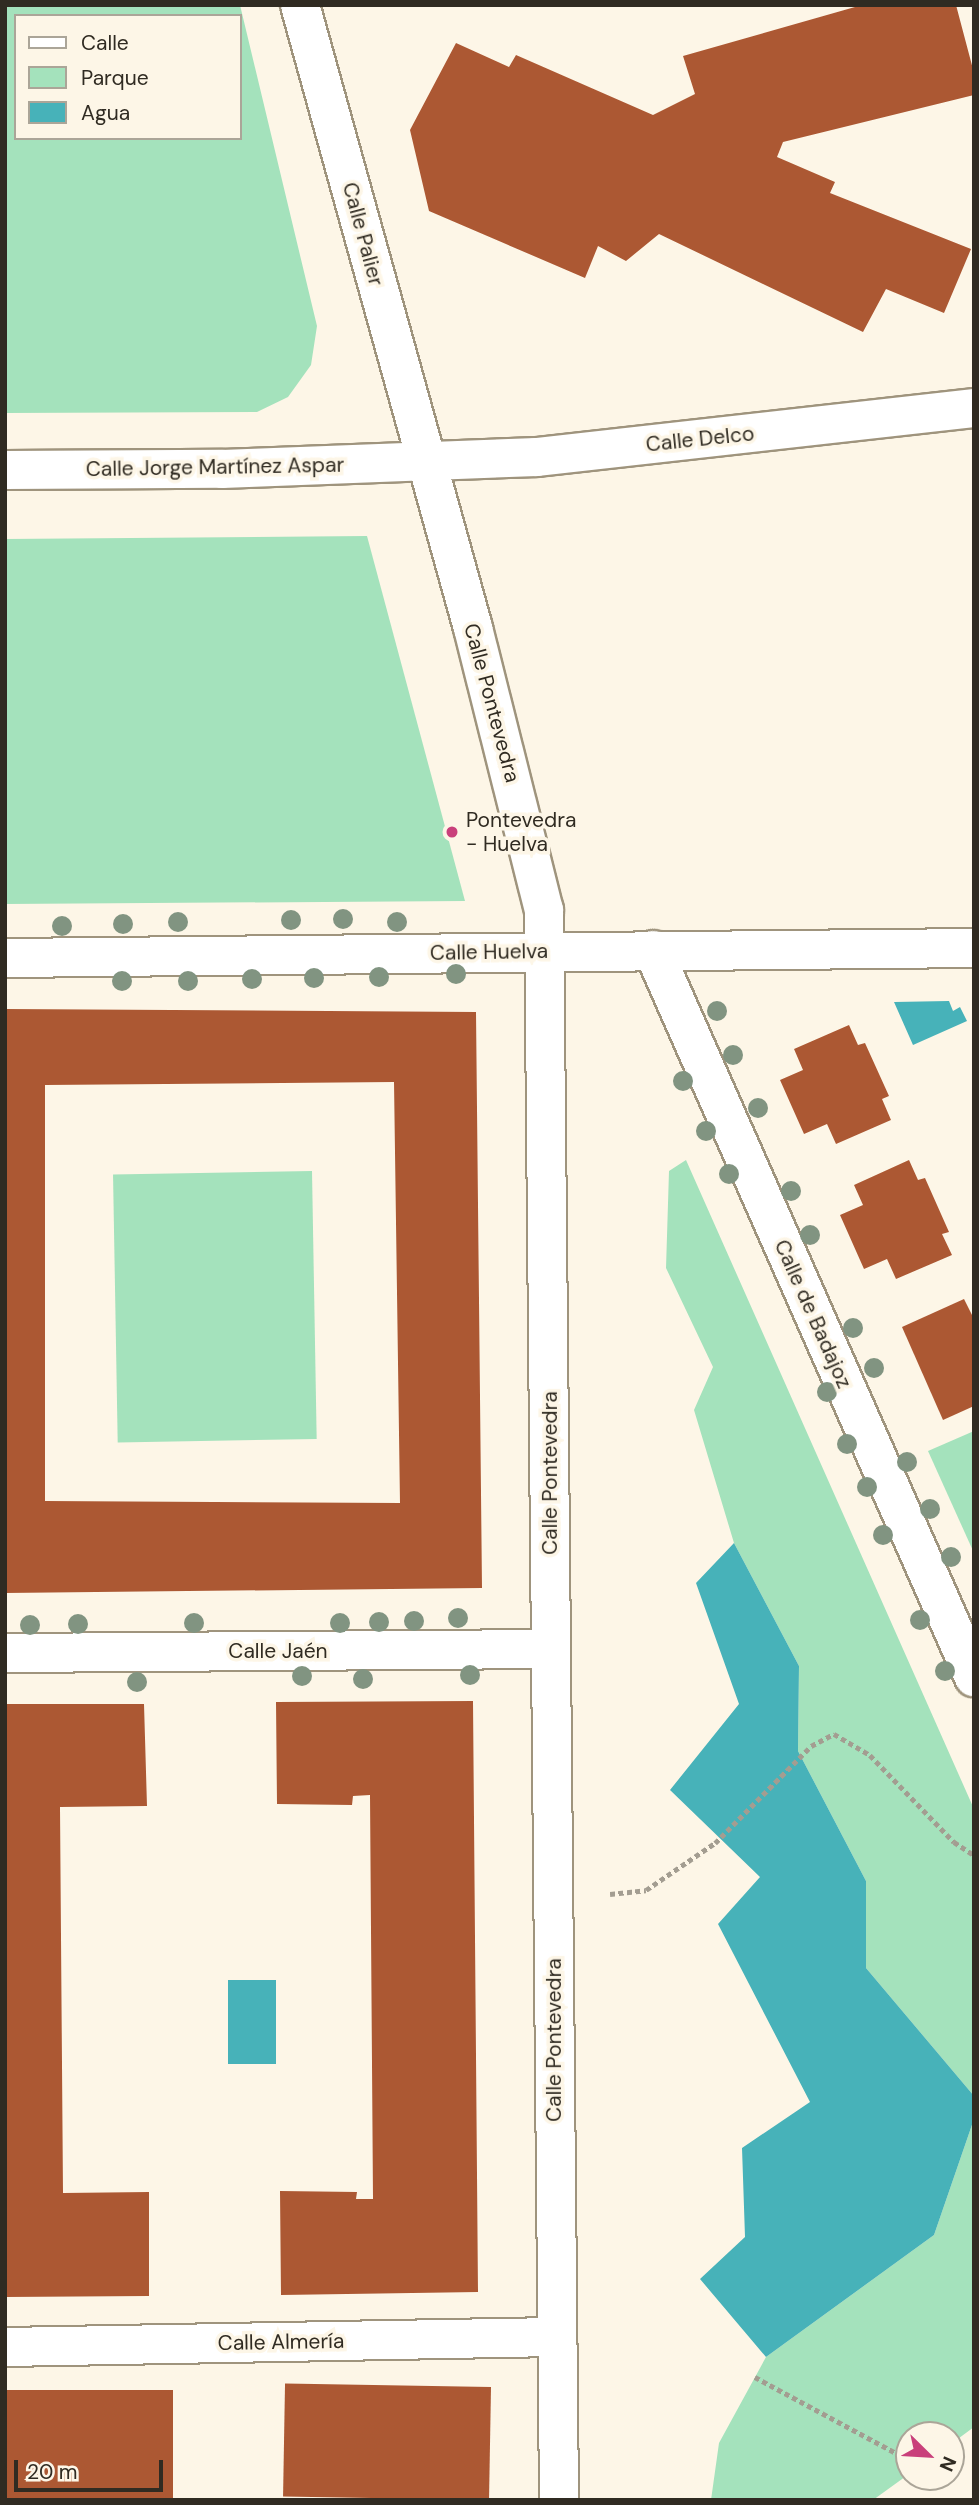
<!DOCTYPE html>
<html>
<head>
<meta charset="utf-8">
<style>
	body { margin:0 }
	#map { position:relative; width:979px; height:2505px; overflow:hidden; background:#fdf6e7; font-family:"DM Sans",sans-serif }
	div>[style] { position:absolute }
	.green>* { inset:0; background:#a4e2bc; transform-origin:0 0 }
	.water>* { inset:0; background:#47b2b9; transform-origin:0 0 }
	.building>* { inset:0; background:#ac5833; transform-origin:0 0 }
	.path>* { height:4.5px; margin-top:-2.25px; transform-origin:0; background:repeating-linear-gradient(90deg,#a39d91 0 5px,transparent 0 8.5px) }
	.roads { filter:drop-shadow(2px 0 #9f947d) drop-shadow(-2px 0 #9f947d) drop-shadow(0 2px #9f947d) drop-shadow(0 -2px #9f947d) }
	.minor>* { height:38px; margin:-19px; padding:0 19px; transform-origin:19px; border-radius:19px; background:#fff }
	.trees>* { width:20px; height:20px; margin:-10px; border-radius:50%; background:#819481 }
	.dots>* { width:19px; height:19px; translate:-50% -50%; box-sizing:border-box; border:4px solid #fdf6e7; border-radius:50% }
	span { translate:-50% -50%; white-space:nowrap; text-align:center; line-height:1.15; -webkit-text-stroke:7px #fdf6e7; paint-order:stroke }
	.street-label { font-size:21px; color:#302b22 }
	.poi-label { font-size:21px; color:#302b22 }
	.left { translate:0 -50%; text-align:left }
	.frame { position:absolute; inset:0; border:7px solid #302b22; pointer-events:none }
	.legend { position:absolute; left:14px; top:14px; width:228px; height:126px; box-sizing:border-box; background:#fdf6e7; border:2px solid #aba598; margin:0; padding:9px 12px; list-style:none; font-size:21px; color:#302b22 }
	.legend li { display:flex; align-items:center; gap:14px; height:35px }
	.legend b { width:35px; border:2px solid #aba598 }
	.north { position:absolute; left:895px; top:2421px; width:70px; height:70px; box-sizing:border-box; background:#fdf6e7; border:2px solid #aba598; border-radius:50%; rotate:114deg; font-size:19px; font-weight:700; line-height:28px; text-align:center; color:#302b22 }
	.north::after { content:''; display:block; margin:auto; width:24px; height:32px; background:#c9407b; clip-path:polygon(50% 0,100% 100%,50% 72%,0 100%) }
	.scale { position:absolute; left:14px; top:2460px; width:149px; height:32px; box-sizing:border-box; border:4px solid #302b22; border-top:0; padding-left:9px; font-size:21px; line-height:24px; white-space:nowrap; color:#302b22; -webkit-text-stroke:5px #fdf6e7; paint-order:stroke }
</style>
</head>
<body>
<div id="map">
	<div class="green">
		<i style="clip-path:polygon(evenodd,5px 5px,240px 5px,317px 326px,311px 365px,288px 397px,257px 412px,5px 413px,5px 5px,16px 16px,240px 16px,240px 138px,16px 138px,16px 16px)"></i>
		<i style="clip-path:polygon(367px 536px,465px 901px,5px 904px,5px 539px)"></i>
		<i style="clip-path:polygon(686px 1160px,974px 1809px,974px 2096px,866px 1968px,866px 1881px,798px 1751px,799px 1666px,734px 1543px,694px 1410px,713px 1367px,666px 1268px,669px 1171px)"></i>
		<i style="left:312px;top:1171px;width:268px;height:199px;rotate:89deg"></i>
		<i style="clip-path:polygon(974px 1431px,974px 1553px,928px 1451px)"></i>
		<i style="clip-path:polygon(974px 2119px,974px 2427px,951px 2444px,951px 2435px,909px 2435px,909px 2474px,873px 2500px,711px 2500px,719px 2443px,766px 2357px,934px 2235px)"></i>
	</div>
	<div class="water">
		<i style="clip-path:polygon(949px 1001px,953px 1011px,960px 1007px,967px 1021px,913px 1045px,894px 1002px)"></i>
		<i style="clip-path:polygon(734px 1543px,799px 1666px,798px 1751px,866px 1881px,866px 1968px,974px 2096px,974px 2119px,934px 2235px,766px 2357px,700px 2279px,745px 2237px,742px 2148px,810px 2102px,718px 1924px,760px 1877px,670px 1790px,739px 1704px,696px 1583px)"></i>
		<i style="left:228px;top:1980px;width:48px;height:84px"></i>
	</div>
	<div class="building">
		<i style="clip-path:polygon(862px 5px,956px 5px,974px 73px,974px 95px,783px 142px,777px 157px,835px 182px,830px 193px,971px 249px,944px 313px,886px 289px,863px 332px,659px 234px,626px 261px,598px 246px,585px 278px,429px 211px,410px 130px,456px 43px,509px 67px,516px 55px,653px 115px,695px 94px,683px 56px)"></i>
		<i style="clip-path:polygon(evenodd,5px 1009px,476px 1012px,482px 1588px,5px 1593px,5px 1009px,394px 1082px,400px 1503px,45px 1501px,45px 1085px,394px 1082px)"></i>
		<i style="clip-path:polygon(849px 1025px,858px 1045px,865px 1043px,889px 1096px,882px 1099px,891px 1120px,836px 1144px,827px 1124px,804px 1134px,780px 1080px,803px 1070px,794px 1049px)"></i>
		<i style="clip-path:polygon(909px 1160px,918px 1180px,925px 1178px,949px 1232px,942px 1234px,952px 1255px,896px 1279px,887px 1259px,864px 1269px,840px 1215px,863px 1205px,854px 1185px)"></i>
		<i style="clip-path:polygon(964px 1299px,974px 1319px,974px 1406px,943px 1420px,902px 1327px)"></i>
		<i style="clip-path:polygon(473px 1701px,478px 2292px,281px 2295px,280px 2191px,357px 2192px,356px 2199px,373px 2199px,370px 1795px,353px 1796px,352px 1805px,277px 1804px,276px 1702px)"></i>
		<i style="clip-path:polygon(5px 1704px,144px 1704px,147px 1806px,60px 1807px,63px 2193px,149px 2192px,149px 2296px,5px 2297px)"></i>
		<i style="left:491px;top:2387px;width:113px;height:206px;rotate:91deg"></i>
		<i style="left:173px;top:2390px;width:108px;height:168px;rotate:90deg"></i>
	</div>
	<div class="path">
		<i style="left:610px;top:1894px;width:36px;rotate:-6deg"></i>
		<i style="left:646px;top:1890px;width:83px;rotate:-34.3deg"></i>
		<i style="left:715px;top:1843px;width:136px;rotate:-45.3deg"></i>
		<i style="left:811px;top:1746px;width:26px;rotate:-28deg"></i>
		<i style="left:834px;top:1734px;width:42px;rotate:30.3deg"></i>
		<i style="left:870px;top:1755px;width:121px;rotate:46deg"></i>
		<i style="left:954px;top:1842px;width:24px;rotate:33deg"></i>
		<i style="left:755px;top:2377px;width:175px;rotate:28.3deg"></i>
	</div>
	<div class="roads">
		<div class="minor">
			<i style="left:300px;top:5px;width:647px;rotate:74.48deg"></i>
			<i style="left:473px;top:628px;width:291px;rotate:75.9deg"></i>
			<i style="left:544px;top:910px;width:1590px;rotate:89.46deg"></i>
			<i style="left:5px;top:470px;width:217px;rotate:-0.3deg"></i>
			<i style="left:222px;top:469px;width:315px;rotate:-2.2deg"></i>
			<i style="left:537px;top:457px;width:440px;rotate:-6.4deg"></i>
			<i style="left:653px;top:950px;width:795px;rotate:66.18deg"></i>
			<i style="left:5px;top:958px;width:969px;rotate:-0.59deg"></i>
			<i style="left:5px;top:1653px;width:546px;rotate:-0.42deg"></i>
			<i style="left:5px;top:2347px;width:552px;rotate:-1.04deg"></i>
		</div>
	</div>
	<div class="trees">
		<i style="left:343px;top:919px"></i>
		<i style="left:291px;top:920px"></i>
		<i style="left:178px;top:922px"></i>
		<i style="left:397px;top:922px"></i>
		<i style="left:123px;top:924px"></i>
		<i style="left:62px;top:926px"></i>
		<i style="left:456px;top:974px"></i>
		<i style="left:379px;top:977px"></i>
		<i style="left:314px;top:978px"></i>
		<i style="left:252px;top:979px"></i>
		<i style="left:122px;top:981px"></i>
		<i style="left:188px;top:981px"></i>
		<i style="left:717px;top:1011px"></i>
		<i style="left:733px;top:1055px"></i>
		<i style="left:683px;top:1081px"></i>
		<i style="left:758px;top:1108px"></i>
		<i style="left:706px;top:1131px"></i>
		<i style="left:729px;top:1174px"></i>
		<i style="left:791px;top:1191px"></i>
		<i style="left:810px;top:1235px"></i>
		<i style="left:853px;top:1328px"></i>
		<i style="left:874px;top:1368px"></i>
		<i style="left:827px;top:1392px"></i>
		<i style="left:847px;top:1444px"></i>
		<i style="left:907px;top:1462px"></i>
		<i style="left:867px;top:1487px"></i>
		<i style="left:930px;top:1509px"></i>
		<i style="left:883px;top:1535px"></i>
		<i style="left:951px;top:1557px"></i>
		<i style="left:458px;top:1618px"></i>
		<i style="left:920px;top:1620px"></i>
		<i style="left:414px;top:1621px"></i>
		<i style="left:379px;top:1622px"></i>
		<i style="left:194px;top:1623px"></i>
		<i style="left:340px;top:1623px"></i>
		<i style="left:78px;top:1624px"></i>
		<i style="left:30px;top:1625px"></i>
		<i style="left:945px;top:1671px"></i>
		<i style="left:470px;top:1675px"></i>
		<i style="left:302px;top:1676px"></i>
		<i style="left:363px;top:1679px"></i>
		<i style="left:137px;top:1682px"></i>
	</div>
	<div class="dots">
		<i style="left:452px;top:832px;background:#c9407b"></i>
	</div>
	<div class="street-label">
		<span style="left:363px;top:234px;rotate:75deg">Calle Palier</span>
		<span style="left:700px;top:439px;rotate:-6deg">Calle Delco</span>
		<span style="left:215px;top:467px;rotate:-1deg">Calle Jorge Martínez Aspar</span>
		<span style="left:492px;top:703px;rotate:75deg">Calle Pontevedra</span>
		<span style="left:489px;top:952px;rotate:-1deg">Calle Huelva</span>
		<span style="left:813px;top:1314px;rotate:66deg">Calle de Badajoz</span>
		<span style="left:550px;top:1473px;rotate:-90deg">Calle Pontevedra</span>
		<span style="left:278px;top:1651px">Calle Jaén</span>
		<span style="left:554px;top:2040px;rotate:-90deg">Calle Pontevedra</span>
		<span style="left:281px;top:2342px;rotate:-1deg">Calle Almería</span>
	</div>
	<div class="poi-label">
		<span class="left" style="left:466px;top:832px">Pontevedra<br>- Huelva</span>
	</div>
	<div class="frame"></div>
	<ul class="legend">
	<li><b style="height:9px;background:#fff"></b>Calle</li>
	<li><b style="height:19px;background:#a4e2bc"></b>Parque</li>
	<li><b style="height:19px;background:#47b2b9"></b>Agua</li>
	</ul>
	<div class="north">N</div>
	<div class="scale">20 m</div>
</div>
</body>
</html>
